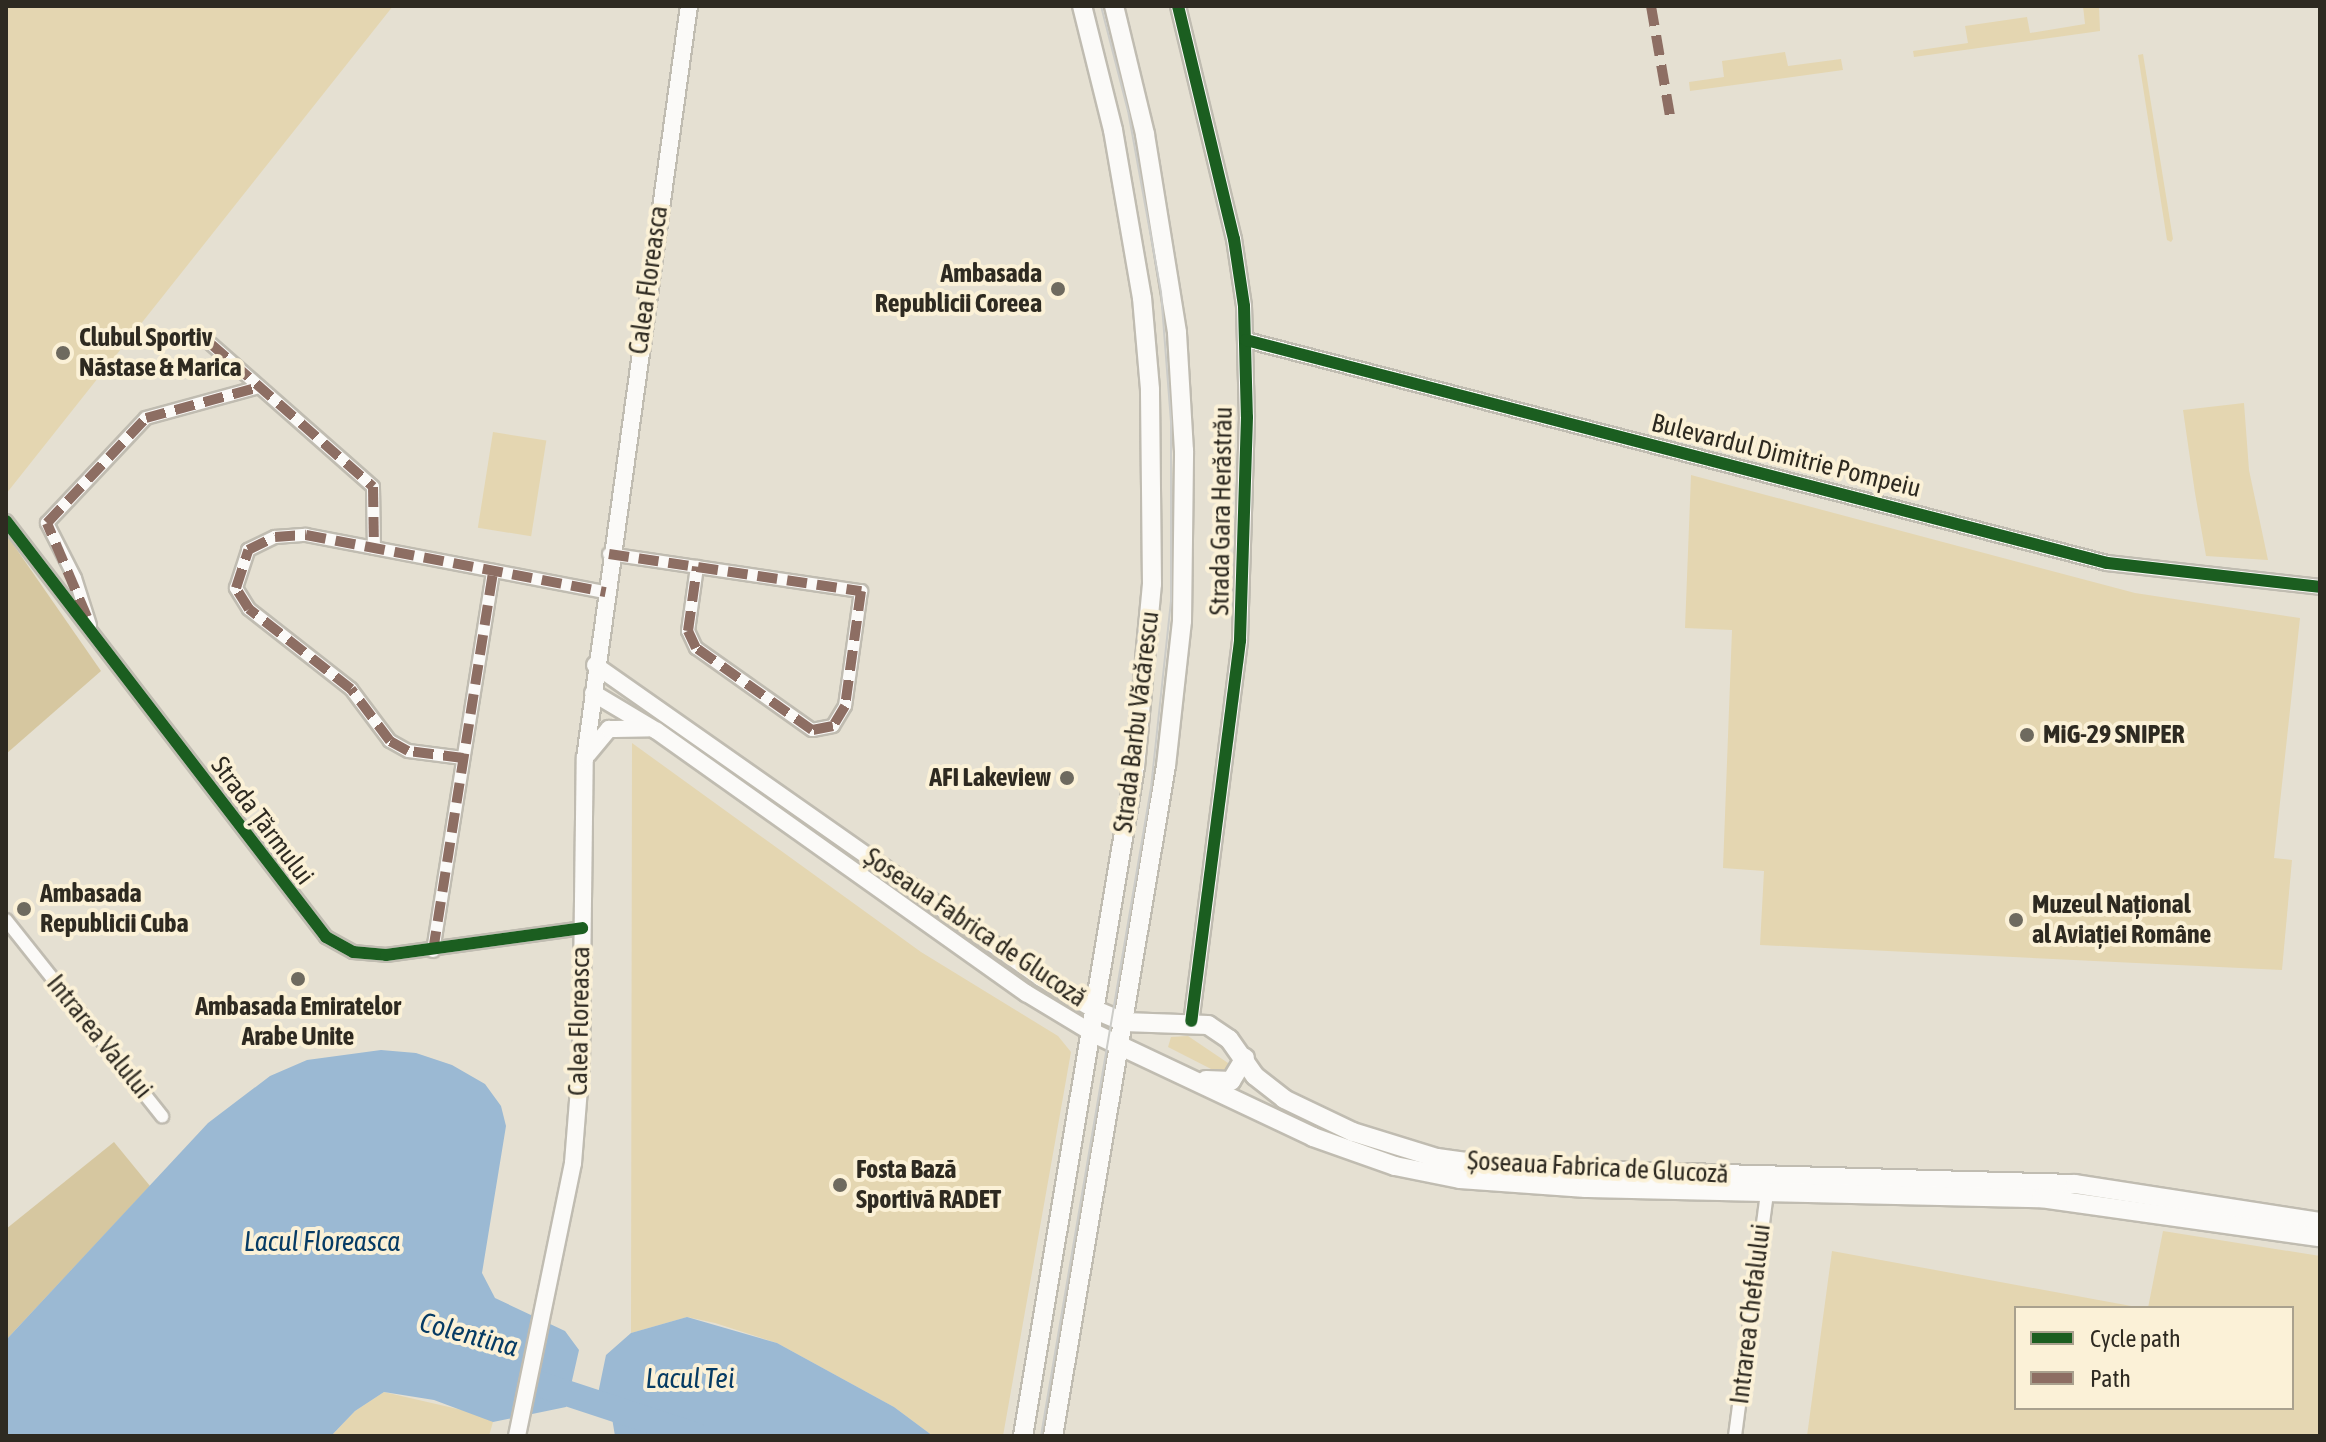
<!DOCTYPE html>
<html>
<head>
<meta charset="utf-8">
<style>
	body { margin:0 }
	#map { position:relative; width:2326px; height:1442px; overflow:hidden; background:#e5e0d2; font-family:"Asap Condensed",sans-serif }
	div>[style] { position:absolute }
	.green>* { inset:0; background:#e4d6b1; transform-origin:0 0 }
	.forest>* { inset:0; background:#d6c7a0 }
	.water>* { inset:0; background:#9bb9d3 }
	.river>* { height:26px; margin:-13px; padding:0 13px; transform-origin:13px; border-radius:13px; background:#9bb9d3 }
	.roads { filter:drop-shadow(2px 0 #c0bcb1) drop-shadow(-2px 0 #c0bcb1) drop-shadow(0 2px #c0bcb1) drop-shadow(0 -2px #c0bcb1) }
	.minor>* { height:12px; margin:-6px; padding:0 6px; transform-origin:6px; border-radius:6px; background:#fbfaf8 }
	.tertiary>* { height:14px; margin:-7px; padding:0 7px; transform-origin:7px; border-radius:7px; background:#fbfaf8 }
	.secondary>* { height:16px; margin:-8px; padding:0 8px; transform-origin:8px; border-radius:8px; background:#fbfaf8 }
	.primary>* { height:18px; margin:-9px; padding:0 9px; transform-origin:9px; border-radius:9px; background:#fbfaf8 }
	.tram>* { height:2px; margin:-1px; padding:0 1px; transform-origin:1px; border-radius:1px; background:#ccccc8 }
	.quiet>* { height:10px; margin-top:-5px; transform-origin:0; background:repeating-linear-gradient(90deg,#8d6e63 0 20px,transparent 0 30px) }
	.cycleway>* { height:12px; margin:-6px; padding:0 6px; transform-origin:6px; border-radius:6px; background:#1b5e20 }
	.dots>* { width:22px; height:22px; translate:-50% -50%; box-sizing:border-box; border:4px solid #fbf1d7; border-radius:50% }
	span { translate:-50% -50%; white-space:nowrap; text-align:center; line-height:1.15; -webkit-text-stroke:8px #fbf1d7; paint-order:stroke }
	.poi-label { font-size:26px; color:#2e2a21; font-weight:700 }
	.right { translate:-100% -50%; text-align:right }
	.left { translate:0 -50%; text-align:left }
	.street-label { font-size:26px; color:#2e2a21 }
	.water-label { font-size:28px; color:#063b64; font-style:italic }
	.frame { position:absolute; inset:0; border:8px solid #2e2a21; pointer-events:none }
	.legend { position:absolute; left:2014px; top:1306px; width:280px; height:104px; box-sizing:border-box; background:#fbf1d7; border:2px solid #a9a18e; margin:0; padding:10px 14px; list-style:none; font-size:24px; color:#2e2a21 }
	.legend li { display:flex; align-items:center; gap:16px; height:40px }
	.legend b { width:40px; border:2px solid #a9a18e }
</style>
</head>
<body>
<div id="map">
	<div class="green">
		<i style="clip-path:polygon(6px 6px,393px 6px,6px 494px)"></i>
		<i style="clip-path:polygon(2083px 6px,2099px 6px,2100px 31px,1914px 57px,1913px 51px,1968px 43px,1965px 26px,2027px 17px,2030px 33px,2085px 24px)"></i>
		<i style="clip-path:polygon(1785px 52px,1788px 66px,1841px 59px,1843px 70px,1690px 91px,1689px 82px,1724px 77px,1722px 61px)"></i>
		<i style="clip-path:polygon(2143px 54px,2173px 239px,2171px 242px,2167px 240px,2138px 55px)"></i>
		<i style="clip-path:polygon(2244px 403px,2249px 470px,2268px 560px,2206px 556px,2195px 493px,2183px 410px)"></i>
		<i style="left:493px;top:432px;width:54px;height:97px;rotate:9deg"></i>
		<i style="clip-path:polygon(1691px 475px,2135px 593px,2300px 618px,2274px 858px,2292px 860px,2282px 970px,1760px 945px,1764px 871px,1723px 868px,1732px 630px,1685px 628px)"></i>
		<i style="clip-path:polygon(632px 743px,921px 952px,1058px 1036px,1071px 1052px,1003px 1436px,933px 1436px,894px 1407px,777px 1343px,715px 1323px,687px 1317px,631px 1333px)"></i>
		<i style="clip-path:polygon(1188px 1036px,1228px 1063px,1229px 1069px,1219px 1073px,1168px 1047px,1171px 1037px)"></i>
		<i style="clip-path:polygon(2163px 1231px,2320px 1256px,2320px 1436px,1807px 1436px,1832px 1251px,2142px 1308px,2016px 1308px,2016px 1408px,2292px 1408px,2292px 1308px,2148px 1308px)"></i>
		<i style="clip-path:polygon(384px 1392px,475px 1413px,493px 1422px,489px 1436px,331px 1436px,355px 1411px)"></i>
	</div>
	<div class="forest">
		<i style="clip-path:polygon(6px 534px,101px 671px,6px 754px)"></i>
		<i style="clip-path:polygon(114px 1142px,150px 1186px,6px 1340px,6px 1229px)"></i>
	</div>
	<div class="water">
		<i style="clip-path:polygon(381px 1050px,416px 1053px,452px 1065px,485px 1084px,501px 1106px,506px 1126px,482px 1273px,495px 1298px,565px 1331px,579px 1350px,566px 1407px,493px 1422px,434px 1400px,384px 1392px,355px 1411px,331px 1436px,6px 1436px,6px 1340px,208px 1123px,270px 1076px,307px 1060px)"></i>
		<i style="clip-path:polygon(687px 1317px,777px 1343px,894px 1407px,933px 1436px,615px 1436px,612px 1418px,594px 1413px,606px 1355px,631px 1333px)"></i>
	</div>
	<div class="river">
		<i style="left:536px;top:1383px;width:169px;rotate:18.2deg"></i>
	</div>
	<div class="roads">
		<div class="minor">
			<i style="left:211px;top:344px;width:216px;rotate:41.4deg"></i>
			<i style="left:373px;top:487px;width:61px;rotate:89.1deg"></i>
			<i style="left:6px;top:521px;width:525px;rotate:52.43deg"></i>
			<i style="left:326px;top:937px;width:31px;rotate:29deg"></i>
			<i style="left:353px;top:952px;width:33px;rotate:5deg"></i>
			<i style="left:386px;top:955px;width:198px;rotate:-7.8deg"></i>
			<i style="left:609px;top:554px;width:255px;rotate:8.4deg"></i>
			<i style="left:861px;top:591px;width:116px;rotate:97.9deg"></i>
			<i style="left:845px;top:706px;width:23px;rotate:121deg"></i>
			<i style="left:833px;top:726px;width:21px;rotate:169deg"></i>
			<i style="left:812px;top:730px;width:142px;rotate:-144.7deg"></i>
			<i style="left:696px;top:648px;width:19px;rotate:-115deg"></i>
			<i style="left:688px;top:631px;width:65px;rotate:-82deg"></i>
			<i style="left:90px;top:625px;width:49px;rotate:-107.7deg"></i>
			<i style="left:75px;top:578px;width:62px;rotate:-117deg"></i>
			<i style="left:47px;top:523px;width:144px;rotate:-46.7deg"></i>
			<i style="left:146px;top:418px;width:117px;rotate:-15.3deg"></i>
			<i style="left:463px;top:758px;width:55px;rotate:-172.7deg"></i>
			<i style="left:408px;top:751px;width:21px;rotate:-151deg"></i>
			<i style="left:390px;top:741px;width:65px;rotate:-126.9deg"></i>
			<i style="left:351px;top:689px;width:130px;rotate:-141.9deg"></i>
			<i style="left:249px;top:609px;width:25px;rotate:-122deg"></i>
			<i style="left:236px;top:588px;width:40px;rotate:-72deg"></i>
			<i style="left:248px;top:550px;width:30px;rotate:-26deg"></i>
			<i style="left:275px;top:537px;width:31px;rotate:-4deg"></i>
			<i style="left:306px;top:535px;width:305px;rotate:10.8deg"></i>
			<i style="left:6px;top:920px;width:251px;rotate:51.5deg"></i>
			<i style="left:433px;top:951px;width:385px;rotate:-81deg"></i>
			<i style="left:1735px;top:1436px;width:253px;rotate:-82.5deg"></i>
		</div>
		<div class="tertiary">
			<i style="left:1178px;top:6px;width:240px;rotate:76.5deg"></i>
			<i style="left:1234px;top:239px;width:68px;rotate:81.5deg"></i>
			<i style="left:1244px;top:306px;width:111px;rotate:88.5deg"></i>
			<i style="left:1247px;top:417px;width:224px;rotate:91.8deg"></i>
			<i style="left:1240px;top:641px;width:383px;rotate:97.3deg"></i>
			<i style="left:1246px;top:340px;width:889px;rotate:14.52deg"></i>
			<i style="left:2107px;top:563px;width:214px;rotate:6.4deg"></i>
		</div>
		<div class="secondary">
			<i style="left:595px;top:665px;width:545px;rotate:35.06deg"></i>
			<i style="left:1041px;top:978px;width:61px;rotate:30.8deg"></i>
			<i style="left:593px;top:693px;width:74px;rotate:30.7deg"></i>
			<i style="left:657px;top:731px;width:453px;rotate:35.4deg"></i>
			<i style="left:1026px;top:993px;width:74px;rotate:31.1deg"></i>
			<i style="left:588px;top:754px;width:33px;rotate:-50deg"></i>
			<i style="left:609px;top:729px;width:39px;rotate:-1deg"></i>
			<i style="left:517px;top:1436px;width:279px;rotate:-78.4deg"></i>
			<i style="left:573px;top:1163px;width:99px;rotate:-85.4deg"></i>
			<i style="left:581px;top:1064px;width:306px;rotate:-89.3deg"></i>
			<i style="left:585px;top:758px;width:759px;rotate:-82.13deg"></i>
		</div>
		<div class="primary">
			<i style="left:1093px;top:1009px;width:34px;rotate:23deg"></i>
			<i style="left:1124px;top:1022px;width:84px;rotate:2deg"></i>
			<i style="left:1208px;top:1025px;width:25px;rotate:34deg"></i>
			<i style="left:1229px;top:1039px;width:45px;rotate:54.9deg"></i>
			<i style="left:1255px;top:1076px;width:37px;rotate:38deg"></i>
			<i style="left:1284px;top:1099px;width:76px;rotate:25.6deg"></i>
			<i style="left:1353px;top:1132px;width:88px;rotate:17.2deg"></i>
			<i style="left:1437px;top:1158px;width:73px;rotate:7.9deg"></i>
			<i style="left:1509px;top:1168px;width:566px;rotate:1.62deg"></i>
			<i style="left:2075px;top:1184px;width:248px;rotate:8.8deg"></i>
			<i style="left:1089px;top:1031px;width:248px;rotate:25.3deg"></i>
			<i style="left:1313px;top:1137px;width:87px;rotate:19.5deg"></i>
			<i style="left:1395px;top:1166px;width:66px;rotate:11.3deg"></i>
			<i style="left:1460px;top:1179px;width:126px;rotate:4.1deg"></i>
			<i style="left:1586px;top:1188px;width:455px;rotate:1.3deg"></i>
			<i style="left:2041px;top:1198px;width:282px;rotate:8deg"></i>
			<i style="left:1206px;top:1080px;width:25px;rotate:2deg"></i>
			<i style="left:1231px;top:1081px;width:27px;rotate:-59deg"></i>
			<i style="left:1023px;top:1436px;width:678px;rotate:-80.5deg"></i>
			<i style="left:1135px;top:767px;width:184px;rotate:-84.7deg"></i>
			<i style="left:1152px;top:584px;width:195px;rotate:-90.6deg"></i>
			<i style="left:1150px;top:389px;width:91px;rotate:-95deg"></i>
			<i style="left:1142px;top:298px;width:170px;rotate:-99.8deg"></i>
			<i style="left:1113px;top:130px;width:128px;rotate:-104deg"></i>
			<i style="left:1053px;top:1436px;width:679px;rotate:-80.43deg"></i>
			<i style="left:1166px;top:766px;width:146px;rotate:-83.7deg"></i>
			<i style="left:1182px;top:621px;width:170px;rotate:-89.3deg"></i>
			<i style="left:1184px;top:451px;width:119px;rotate:-93.4deg"></i>
			<i style="left:1177px;top:332px;width:201px;rotate:-99.2deg"></i>
			<i style="left:1145px;top:134px;width:132px;rotate:-103.6deg"></i>
		</div>
	</div>
	<div class="tram">
		<i style="left:1041px;top:1436px;width:657px;rotate:-80.37deg"></i>
		<i style="left:1151px;top:788px;width:188px;rotate:-83.9deg"></i>
		<i style="left:1171px;top:601px;width:179px;rotate:-90deg"></i>
		<i style="left:1171px;top:422px;width:130px;rotate:-94.4deg"></i>
		<i style="left:1161px;top:292px;width:184px;rotate:-100.3deg"></i>
		<i style="left:1128px;top:111px;width:108px;rotate:-104.4deg"></i>
	</div>
	<div class="quiet">
		<i style="left:1651px;top:6px;width:112px;rotate:80.2deg"></i>
		<i style="left:211px;top:344px;width:216px;rotate:41.4deg"></i>
		<i style="left:373px;top:487px;width:61px;rotate:89.1deg"></i>
		<i style="left:609px;top:554px;width:255px;rotate:8.4deg"></i>
		<i style="left:861px;top:591px;width:116px;rotate:97.9deg"></i>
		<i style="left:845px;top:706px;width:23px;rotate:121deg"></i>
		<i style="left:833px;top:726px;width:21px;rotate:169deg"></i>
		<i style="left:812px;top:730px;width:142px;rotate:-144.7deg"></i>
		<i style="left:696px;top:648px;width:19px;rotate:-115deg"></i>
		<i style="left:688px;top:631px;width:65px;rotate:-82deg"></i>
		<i style="left:87px;top:617px;width:102px;rotate:-113.1deg"></i>
		<i style="left:47px;top:523px;width:144px;rotate:-46.7deg"></i>
		<i style="left:146px;top:418px;width:117px;rotate:-15.3deg"></i>
		<i style="left:463px;top:758px;width:55px;rotate:-172.7deg"></i>
		<i style="left:408px;top:751px;width:21px;rotate:-151deg"></i>
		<i style="left:390px;top:741px;width:65px;rotate:-126.9deg"></i>
		<i style="left:351px;top:689px;width:130px;rotate:-141.9deg"></i>
		<i style="left:249px;top:609px;width:25px;rotate:-122deg"></i>
		<i style="left:236px;top:588px;width:40px;rotate:-72deg"></i>
		<i style="left:248px;top:550px;width:30px;rotate:-26deg"></i>
		<i style="left:275px;top:537px;width:31px;rotate:-4deg"></i>
		<i style="left:306px;top:535px;width:305px;rotate:10.8deg"></i>
		<i style="left:433px;top:951px;width:385px;rotate:-81deg"></i>
	</div>
	<div class="cycleway">
		<i style="left:1178px;top:6px;width:240px;rotate:76.5deg"></i>
		<i style="left:1234px;top:239px;width:68px;rotate:81.5deg"></i>
		<i style="left:1244px;top:306px;width:111px;rotate:88.5deg"></i>
		<i style="left:1247px;top:417px;width:224px;rotate:91.8deg"></i>
		<i style="left:1240px;top:641px;width:383px;rotate:97.3deg"></i>
		<i style="left:1246px;top:340px;width:889px;rotate:14.52deg"></i>
		<i style="left:2107px;top:563px;width:214px;rotate:6.4deg"></i>
		<i style="left:6px;top:521px;width:525px;rotate:52.43deg"></i>
		<i style="left:326px;top:937px;width:31px;rotate:29deg"></i>
		<i style="left:353px;top:952px;width:33px;rotate:5deg"></i>
		<i style="left:386px;top:955px;width:198px;rotate:-7.8deg"></i>
	</div>
	<div class="dots">
		<i style="left:1058px;top:289px;background:#6e6a5f"></i>
		<i style="left:63px;top:353px;background:#6e6a5f"></i>
		<i style="left:2027px;top:735px;background:#6e6a5f"></i>
		<i style="left:1067px;top:778px;background:#6e6a5f"></i>
		<i style="left:24px;top:909px;background:#6e6a5f"></i>
		<i style="left:2016px;top:920px;background:#6e6a5f"></i>
		<i style="left:298px;top:979px;background:#6e6a5f"></i>
		<i style="left:840px;top:1185px;background:#6e6a5f"></i>
	</div>
	<div class="poi-label">
		<span class="right" style="left:1042px;top:289px">Ambasada<br>Republicii Coreea</span>
		<span class="left" style="left:79px;top:353px">Clubul Sportiv<br>Năstase &amp; Marica</span>
		<span class="left" style="left:2043px;top:735px">MiG-29 SNIPER</span>
		<span class="right" style="left:1051px;top:778px">AFI Lakeview</span>
		<span class="left" style="left:40px;top:909px">Ambasada<br>Republicii Cuba</span>
		<span class="left" style="left:2032px;top:920px">Muzeul Național<br>al Aviației Române</span>
		<span style="left:298px;top:1022px">Ambasada Emiratelor<br>Arabe Unite</span>
		<span class="left" style="left:856px;top:1185px">Fosta Bază<br>Sportivă RADET</span>
	</div>
	<div class="street-label">
		<span style="left:649px;top:280px;rotate:-82deg">Calea Floreasca</span>
		<span style="left:1786px;top:456px;rotate:14deg">Bulevardul Dimitrie Pompeiu</span>
		<span style="left:1222px;top:511px;rotate:-89deg">Strada Gara Herăstrău</span>
		<span style="left:1137px;top:722px;rotate:-83deg">Strada Barbu Văcărescu</span>
		<span style="left:262px;top:821px;rotate:53deg">Strada Țărmului</span>
		<span style="left:975px;top:928px;rotate:34deg">Șoseaua Fabrica de Glucoză</span>
		<span style="left:580px;top:1021px;rotate:-89deg">Calea Floreasca</span>
		<span style="left:99px;top:1037px;rotate:51deg">Intrarea Valului</span>
		<span style="left:1598px;top:1168px;rotate:3deg">Șoseaua Fabrica de Glucoză</span>
		<span style="left:1751px;top:1314px;rotate:-83deg">Intrarea Chefalului</span>
	</div>
	<div class="water-label">
		<span style="left:322px;top:1241px">Lacul Floreasca</span>
		<span style="left:469px;top:1334px;rotate:15deg">Colentina</span>
		<span style="left:690px;top:1378px">Lacul Tei</span>
	</div>
	<div class="frame"></div>
	<ul class="legend">
	<li><b style="height:10px;background:#1b5e20"></b>Cycle path</li>
	<li><b style="height:10px;background:#8d6e63"></b>Path</li>
	</ul>
</div>
</body>
</html>
